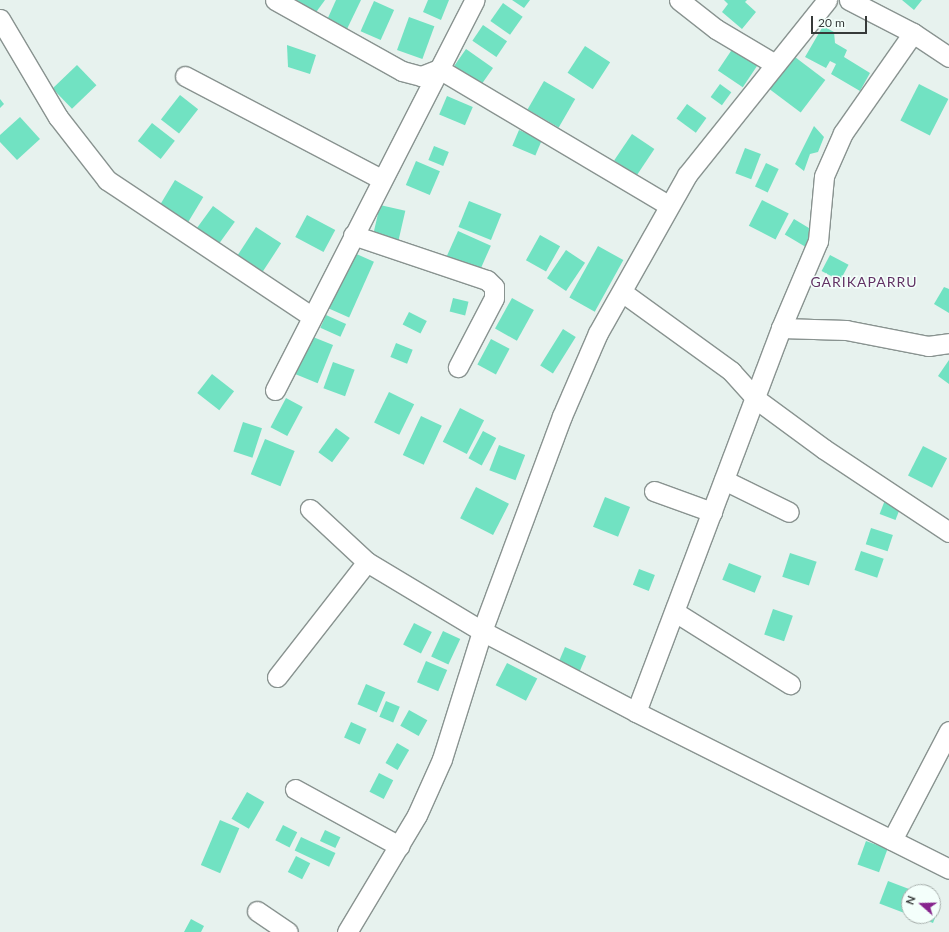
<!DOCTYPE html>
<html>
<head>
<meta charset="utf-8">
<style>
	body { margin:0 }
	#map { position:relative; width:949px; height:932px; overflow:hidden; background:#e7f2ee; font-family:Lato,sans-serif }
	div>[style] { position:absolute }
	.building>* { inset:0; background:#71e2c2; transform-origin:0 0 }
	.roads { filter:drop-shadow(1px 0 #899390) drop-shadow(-1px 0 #899390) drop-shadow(0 1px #899390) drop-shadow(0 -1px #899390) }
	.minor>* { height:19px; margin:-9.5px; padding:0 9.5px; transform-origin:9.5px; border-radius:9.5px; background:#fff }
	span { translate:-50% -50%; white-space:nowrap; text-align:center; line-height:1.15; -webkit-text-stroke:3px #f4fffb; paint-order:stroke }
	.quarter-label { font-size:14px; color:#623365; letter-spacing:1px }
	.north { position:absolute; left:901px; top:884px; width:40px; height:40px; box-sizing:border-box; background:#f4fffb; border:1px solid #a8b0ad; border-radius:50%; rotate:290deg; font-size:11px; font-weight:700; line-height:16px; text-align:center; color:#363a39 }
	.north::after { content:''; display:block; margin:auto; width:14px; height:18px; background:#86248d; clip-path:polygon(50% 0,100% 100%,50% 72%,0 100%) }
	.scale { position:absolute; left:811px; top:16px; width:56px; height:18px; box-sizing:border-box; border:2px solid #363a39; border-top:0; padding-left:5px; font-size:12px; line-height:14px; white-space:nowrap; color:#363a39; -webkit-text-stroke:3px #f4fffb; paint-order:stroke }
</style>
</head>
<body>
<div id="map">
	<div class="building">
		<i style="clip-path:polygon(293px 0,325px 0,314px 15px)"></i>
		<i style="clip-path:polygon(336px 0,361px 0,347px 29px,327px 20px)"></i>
		<i style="clip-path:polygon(428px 0,449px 0,441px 20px,423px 12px)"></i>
		<i style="clip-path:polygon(512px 0,530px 0,524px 8px)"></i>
		<i style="clip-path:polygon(724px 0,747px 0,745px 2px,756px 12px,742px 29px,722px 12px,728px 4px)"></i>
		<i style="clip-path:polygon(902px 0,922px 0,914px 10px)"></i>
		<i style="left:374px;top:1px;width:22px;height:33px;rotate:24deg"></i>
		<i style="left:503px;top:3px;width:24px;height:22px;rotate:35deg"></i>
		<i style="left:409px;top:17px;width:27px;height:35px;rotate:20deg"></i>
		<i style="left:483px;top:25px;width:29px;height:19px;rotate:34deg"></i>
		<i style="clip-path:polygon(823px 26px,834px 32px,835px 43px,847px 50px,844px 57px,870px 73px,860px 91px,831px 74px,836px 64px,830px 61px,826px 68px,805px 57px)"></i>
		<i style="clip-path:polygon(287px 45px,316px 55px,310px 74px,288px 67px)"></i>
		<i style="left:585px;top:46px;width:30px;height:32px;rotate:33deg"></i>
		<i style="left:733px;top:48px;width:30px;height:27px;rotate:34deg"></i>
		<i style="left:466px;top:49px;width:33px;height:24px;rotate:35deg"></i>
		<i style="left:791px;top:54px;width:43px;height:41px;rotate:37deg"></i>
		<i style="left:77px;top:65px;width:28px;height:34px;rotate:46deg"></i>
		<i style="left:544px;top:81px;width:36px;height:33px;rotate:30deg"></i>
		<i style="left:720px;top:84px;width:14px;height:16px;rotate:36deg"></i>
		<i style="left:919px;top:84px;width:33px;height:41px;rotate:27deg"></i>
		<i style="left:180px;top:95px;width:23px;height:31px;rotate:38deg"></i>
		<i style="left:447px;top:96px;width:28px;height:20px;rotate:23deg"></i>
		<i style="clip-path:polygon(0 99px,4px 104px,0 108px)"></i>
		<i style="left:687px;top:104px;width:24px;height:18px;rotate:36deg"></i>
		<i style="clip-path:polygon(20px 117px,40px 139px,17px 160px,0 142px,0 135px)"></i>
		<i style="left:152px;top:123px;width:29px;height:23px;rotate:38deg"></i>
		<i style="clip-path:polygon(814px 126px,824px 137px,818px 152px,810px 154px,804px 171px,795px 164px)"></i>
		<i style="left:519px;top:130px;width:25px;height:17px;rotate:23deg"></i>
		<i style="left:632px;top:134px;width:27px;height:32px;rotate:34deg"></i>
		<i style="left:434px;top:146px;width:16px;height:15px;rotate:22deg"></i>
		<i style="left:745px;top:148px;width:17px;height:27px;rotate:21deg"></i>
		<i style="left:416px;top:161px;width:26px;height:26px;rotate:23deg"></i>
		<i style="left:766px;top:163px;width:14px;height:26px;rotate:25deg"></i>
		<i style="left:175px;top:180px;width:33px;height:31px;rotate:31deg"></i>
		<i style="left:762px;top:200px;width:30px;height:29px;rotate:27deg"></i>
		<i style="left:469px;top:201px;width:35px;height:28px;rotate:22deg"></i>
		<i style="left:380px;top:205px;width:26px;height:31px;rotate:13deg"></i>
		<i style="left:213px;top:206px;width:27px;height:31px;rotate:36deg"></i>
		<i style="left:307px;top:215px;width:32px;height:25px;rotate:28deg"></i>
		<i style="left:794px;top:219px;width:27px;height:18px;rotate:31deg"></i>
		<i style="left:256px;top:227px;width:30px;height:37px;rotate:33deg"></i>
		<i style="left:458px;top:231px;width:36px;height:29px;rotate:24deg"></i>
		<i style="left:540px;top:235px;width:23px;height:29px;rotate:29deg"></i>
		<i style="left:598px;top:246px;width:29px;height:59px;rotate:29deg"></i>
		<i style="left:566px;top:250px;width:23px;height:34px;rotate:34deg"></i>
		<i style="left:352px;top:252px;width:24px;height:61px;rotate:24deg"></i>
		<i style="left:830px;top:255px;width:21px;height:18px;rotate:28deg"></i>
		<i style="clip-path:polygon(944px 287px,949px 289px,949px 313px,934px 304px)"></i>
		<i style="left:453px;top:298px;width:16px;height:14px;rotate:14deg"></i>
		<i style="left:512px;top:298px;width:25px;height:35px;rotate:29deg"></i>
		<i style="left:409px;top:312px;width:20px;height:14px;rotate:27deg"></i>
		<i style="left:326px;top:315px;width:22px;height:14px;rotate:24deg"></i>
		<i style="left:563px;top:329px;width:15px;height:43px;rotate:32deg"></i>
		<i style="left:308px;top:335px;width:27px;height:41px;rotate:22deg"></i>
		<i style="left:491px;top:339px;width:21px;height:29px;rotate:28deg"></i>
		<i style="left:396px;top:343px;width:18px;height:15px;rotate:22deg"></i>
		<i style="clip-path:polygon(949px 360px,949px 384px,938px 376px)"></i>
		<i style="left:333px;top:362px;width:23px;height:28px;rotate:20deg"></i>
		<i style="left:212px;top:374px;width:28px;height:24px;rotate:38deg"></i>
		<i style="left:389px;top:392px;width:28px;height:34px;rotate:26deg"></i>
		<i style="left:286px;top:398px;width:19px;height:33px;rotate:28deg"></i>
		<i style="left:460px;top:408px;width:27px;height:38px;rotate:27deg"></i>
		<i style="left:421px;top:416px;width:23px;height:43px;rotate:25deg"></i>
		<i style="left:243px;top:422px;width:20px;height:31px;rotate:18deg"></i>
		<i style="left:336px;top:428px;width:17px;height:30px;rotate:36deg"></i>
		<i style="left:483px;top:431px;width:15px;height:31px;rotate:28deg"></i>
		<i style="left:265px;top:439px;width:32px;height:38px;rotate:22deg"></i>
		<i style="left:499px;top:445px;width:28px;height:27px;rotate:21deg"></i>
		<i style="left:923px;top:446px;width:27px;height:33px;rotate:27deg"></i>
		<i style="left:476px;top:487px;width:37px;height:35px;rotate:27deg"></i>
		<i style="left:605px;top:497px;width:27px;height:32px;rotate:22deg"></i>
		<i style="left:885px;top:500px;width:17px;height:15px;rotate:21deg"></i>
		<i style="left:871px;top:528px;width:23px;height:17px;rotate:18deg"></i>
		<i style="left:861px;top:551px;width:24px;height:20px;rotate:19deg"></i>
		<i style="left:790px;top:553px;width:28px;height:25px;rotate:18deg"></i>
		<i style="left:729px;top:563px;width:35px;height:18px;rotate:22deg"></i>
		<i style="left:639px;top:569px;width:17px;height:17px;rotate:21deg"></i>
		<i style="left:773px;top:609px;width:21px;height:27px;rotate:19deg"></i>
		<i style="left:414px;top:623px;width:20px;height:24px;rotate:27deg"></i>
		<i style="left:443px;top:631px;width:19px;height:28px;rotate:25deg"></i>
		<i style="left:565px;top:647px;width:23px;height:17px;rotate:23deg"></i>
		<i style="left:426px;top:661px;width:23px;height:23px;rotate:23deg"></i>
		<i style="left:507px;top:663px;width:34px;height:25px;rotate:27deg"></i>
		<i style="left:366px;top:684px;width:21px;height:22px;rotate:23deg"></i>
		<i style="left:386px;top:701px;width:15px;height:17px;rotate:23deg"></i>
		<i style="left:409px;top:710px;width:21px;height:18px;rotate:29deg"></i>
		<i style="left:351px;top:722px;width:17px;height:17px;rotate:24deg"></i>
		<i style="left:397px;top:743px;width:14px;height:23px;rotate:30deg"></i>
		<i style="left:379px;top:773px;width:16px;height:21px;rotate:27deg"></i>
		<i style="left:247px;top:792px;width:20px;height:31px;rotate:30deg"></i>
		<i style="left:220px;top:820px;width:21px;height:49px;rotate:23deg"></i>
		<i style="left:283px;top:825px;width:16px;height:17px;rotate:27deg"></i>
		<i style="left:325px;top:830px;width:17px;height:12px;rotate:25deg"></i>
		<i style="left:301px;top:837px;width:38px;height:15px;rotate:25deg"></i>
		<i style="left:866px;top:841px;width:23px;height:25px;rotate:20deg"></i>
		<i style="left:296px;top:856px;width:16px;height:18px;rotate:27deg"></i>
		<i style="left:888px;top:881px;width:26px;height:24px;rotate:21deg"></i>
		<i style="clip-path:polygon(933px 902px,940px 905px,933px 923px,916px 916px,933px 916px)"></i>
		<i style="clip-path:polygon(191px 919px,204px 926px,201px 932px,184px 932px)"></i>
	</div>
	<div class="roads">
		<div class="minor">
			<i style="left:275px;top:0;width:145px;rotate:29.2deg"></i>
			<i style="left:402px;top:71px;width:20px;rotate:15deg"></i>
			<i style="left:421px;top:76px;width:19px;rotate:-21deg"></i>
			<i style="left:439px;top:69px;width:266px;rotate:30.7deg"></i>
			<i style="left:679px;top:0;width:47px;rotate:38.1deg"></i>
			<i style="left:716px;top:29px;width:69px;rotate:30.7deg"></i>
			<i style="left:849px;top:0;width:72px;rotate:27.3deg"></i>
			<i style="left:913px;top:33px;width:43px;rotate:33.7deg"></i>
			<i style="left:0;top:19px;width:114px;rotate:59.4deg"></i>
			<i style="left:58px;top:117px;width:80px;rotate:52.1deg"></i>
			<i style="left:107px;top:180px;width:245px;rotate:33.7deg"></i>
			<i style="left:185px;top:76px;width:221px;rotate:27.7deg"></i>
			<i style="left:353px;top:235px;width:141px;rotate:18.6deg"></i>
			<i style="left:487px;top:280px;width:10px;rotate:45deg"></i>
			<i style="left:494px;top:287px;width:11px;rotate:90deg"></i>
			<i style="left:494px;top:298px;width:78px;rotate:117.6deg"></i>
			<i style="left:622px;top:292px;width:135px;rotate:35.9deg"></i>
			<i style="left:731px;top:371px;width:38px;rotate:48deg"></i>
			<i style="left:756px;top:399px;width:84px;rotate:36.3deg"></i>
			<i style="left:824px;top:449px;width:150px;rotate:33.6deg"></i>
			<i style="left:781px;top:328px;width:65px;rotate:1.8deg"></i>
			<i style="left:846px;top:330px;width:84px;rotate:11deg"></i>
			<i style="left:928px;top:346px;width:21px;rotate:-8deg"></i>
			<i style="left:275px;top:390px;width:438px;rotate:-62.9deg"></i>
			<i style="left:724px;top:480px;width:72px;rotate:26.2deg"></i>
			<i style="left:654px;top:491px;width:62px;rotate:19.9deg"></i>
			<i style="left:367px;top:562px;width:134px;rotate:31deg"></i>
			<i style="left:482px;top:631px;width:174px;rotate:27.7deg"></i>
			<i style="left:636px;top:712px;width:350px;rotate:26.6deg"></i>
			<i style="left:675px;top:612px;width:136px;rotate:32.1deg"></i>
			<i style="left:277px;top:677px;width:146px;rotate:-52deg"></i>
			<i style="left:367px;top:562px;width:78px;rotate:-137.1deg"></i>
			<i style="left:636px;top:712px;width:410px;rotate:-69.3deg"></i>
			<i style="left:781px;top:328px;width:95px;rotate:-67deg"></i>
			<i style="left:818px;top:241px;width:65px;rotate:-84.7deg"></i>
			<i style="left:824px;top:176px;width:47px;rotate:-66.2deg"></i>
			<i style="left:843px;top:133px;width:122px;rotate:-55deg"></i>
			<i style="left:295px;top:789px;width:119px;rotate:28.7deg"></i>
			<i style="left:892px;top:840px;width:123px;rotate:-62.4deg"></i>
			<i style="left:257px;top:911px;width:37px;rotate:34deg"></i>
			<i style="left:347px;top:932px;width:136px;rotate:-59.1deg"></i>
			<i style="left:417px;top:815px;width:61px;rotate:-65.9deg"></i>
			<i style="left:442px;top:759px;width:134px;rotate:-72.6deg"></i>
			<i style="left:482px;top:631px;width:229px;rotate:-69.6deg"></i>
			<i style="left:562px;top:416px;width:90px;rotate:-66.6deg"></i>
			<i style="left:598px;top:333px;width:181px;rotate:-60.6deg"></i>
			<i style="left:687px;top:175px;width:224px;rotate:-51.3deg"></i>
		</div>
	</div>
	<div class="quarter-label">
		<span style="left:864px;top:282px">GARIKAPARRU</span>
	</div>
	<div class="north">N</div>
	<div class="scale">20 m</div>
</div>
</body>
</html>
